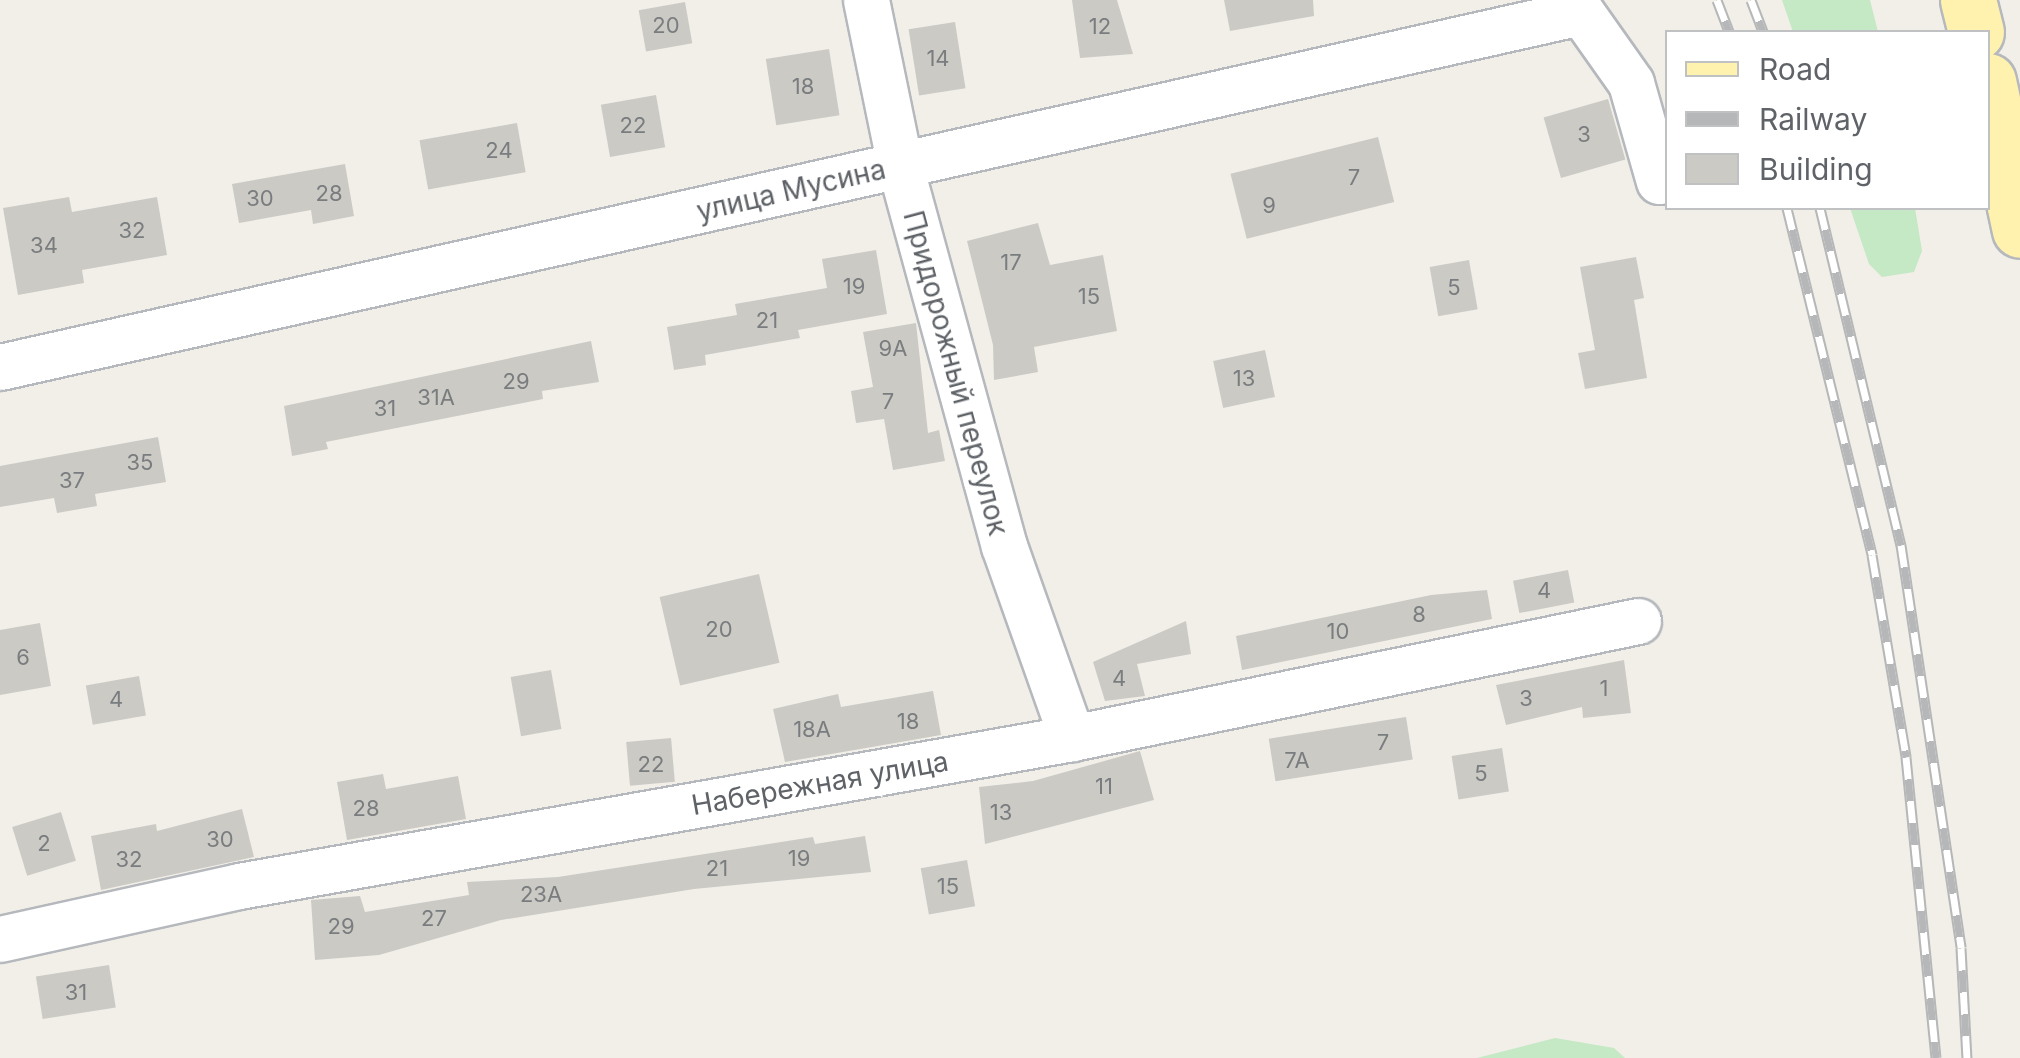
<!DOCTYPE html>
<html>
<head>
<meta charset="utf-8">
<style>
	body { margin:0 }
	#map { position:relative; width:2020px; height:1058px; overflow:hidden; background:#f1efe8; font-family:Inter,sans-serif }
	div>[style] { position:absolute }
	.green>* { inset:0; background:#c5e8c5 }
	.building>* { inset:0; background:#cccac5; transform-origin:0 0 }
	.roads { filter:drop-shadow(2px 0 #b5b8bc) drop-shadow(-2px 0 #b5b8bc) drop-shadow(0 2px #b5b8bc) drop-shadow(0 -2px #b5b8bc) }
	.minor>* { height:45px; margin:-22.5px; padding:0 22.5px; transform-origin:22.5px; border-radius:22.5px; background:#fff }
	.major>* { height:55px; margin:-27.5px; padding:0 27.5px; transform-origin:27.5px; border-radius:27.5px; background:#fff2af }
	.rail>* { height:11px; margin-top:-5.5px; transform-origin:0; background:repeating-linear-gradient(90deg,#fff 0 22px,#b6b7b8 0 44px); box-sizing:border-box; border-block:2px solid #b6b7b8 }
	span { translate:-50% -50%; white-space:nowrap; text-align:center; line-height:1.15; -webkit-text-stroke:10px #fff; paint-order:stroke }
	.number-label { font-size:22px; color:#7a7d7f }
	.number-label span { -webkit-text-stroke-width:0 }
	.street-label { font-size:28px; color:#5f6368 }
	.legend { position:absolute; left:1665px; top:30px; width:325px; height:180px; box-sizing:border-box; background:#fff; border:2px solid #bfc1c3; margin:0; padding:12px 18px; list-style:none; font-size:30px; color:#5f6368 }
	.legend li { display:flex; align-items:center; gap:20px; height:50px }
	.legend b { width:50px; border:2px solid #bfc1c3 }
</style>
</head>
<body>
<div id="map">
	<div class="green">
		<i style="clip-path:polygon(1782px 0,1870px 0,1878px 32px,1793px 32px)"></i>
		<i style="clip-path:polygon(1850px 208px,1915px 208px,1922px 251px,1914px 272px,1882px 277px,1869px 264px)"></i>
		<i style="clip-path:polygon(1555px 1038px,1614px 1048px,1625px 1058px,1477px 1058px)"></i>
	</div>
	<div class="building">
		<i style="clip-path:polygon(1072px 0,1117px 0,1133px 54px,1080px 58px)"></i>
		<i style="clip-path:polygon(1224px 0,1313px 0,1314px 16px,1230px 31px)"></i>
		<i style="left:685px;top:2px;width:42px;height:47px;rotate:80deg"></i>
		<i style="left:955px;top:22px;width:67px;height:47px;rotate:81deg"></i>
		<i style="left:829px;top:49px;width:67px;height:64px;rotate:81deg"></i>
		<i style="left:656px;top:95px;width:53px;height:56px;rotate:80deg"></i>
		<i style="left:1608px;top:99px;width:63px;height:67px;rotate:74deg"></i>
		<i style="left:517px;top:123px;width:50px;height:99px;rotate:80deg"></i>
		<i style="left:1378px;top:137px;width:67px;height:152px;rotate:76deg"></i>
		<i style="clip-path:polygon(345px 164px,354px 216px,313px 224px,311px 210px,239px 223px,232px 184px)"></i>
		<i style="clip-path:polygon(69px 197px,72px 212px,157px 197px,167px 255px,82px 270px,84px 283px,18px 295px,3px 208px)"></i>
		<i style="clip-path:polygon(1038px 223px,1050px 265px,1103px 255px,1117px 331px,1034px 347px,1038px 372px,994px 380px,993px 345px,967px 241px)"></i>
		<i style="clip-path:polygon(876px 250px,887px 314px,798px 330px,800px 338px,705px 355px,706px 365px,674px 370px,667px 327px,737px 315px,735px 304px,827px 288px,822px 259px)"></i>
		<i style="clip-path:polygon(1636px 257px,1644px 298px,1634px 300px,1647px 378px,1585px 389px,1578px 353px,1595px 350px,1580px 267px)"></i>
		<i style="left:1469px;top:260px;width:50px;height:40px;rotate:80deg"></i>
		<i style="clip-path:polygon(916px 323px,928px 433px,939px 430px,945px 461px,893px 470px,884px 419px,856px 423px,851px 391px,873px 387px,863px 332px)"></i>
		<i style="clip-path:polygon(591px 341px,599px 382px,542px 391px,543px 399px,326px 442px,328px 449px,292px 456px,284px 406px)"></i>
		<i style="left:1265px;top:350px;width:48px;height:53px;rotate:78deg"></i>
		<i style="clip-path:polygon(158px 437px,166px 482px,95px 494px,97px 506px,57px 513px,54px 498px,0 507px,0 466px)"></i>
		<i style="left:1568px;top:570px;width:33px;height:56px;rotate:79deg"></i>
		<i style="left:759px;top:574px;width:91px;height:102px;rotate:77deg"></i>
		<i style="clip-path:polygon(1487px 590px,1492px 619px,1242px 670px,1236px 636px,1431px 595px)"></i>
		<i style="clip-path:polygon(1186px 621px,1191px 654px,1137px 664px,1145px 696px,1105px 701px,1093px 662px)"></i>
		<i style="clip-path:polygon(40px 623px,51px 686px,0 695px,0 630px)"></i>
		<i style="clip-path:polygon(1624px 660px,1631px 713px,1583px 718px,1582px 707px,1506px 725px,1496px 685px)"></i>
		<i style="left:551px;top:670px;width:60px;height:41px;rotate:80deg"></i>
		<i style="left:139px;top:676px;width:40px;height:54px;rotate:80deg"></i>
		<i style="clip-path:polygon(933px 691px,941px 735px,785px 762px,773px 709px,838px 694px,841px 707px)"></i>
		<i style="left:1406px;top:717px;width:43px;height:139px;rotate:81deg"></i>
		<i style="left:671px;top:738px;width:44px;height:45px;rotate:85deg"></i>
		<i style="left:1502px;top:748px;width:44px;height:51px;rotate:81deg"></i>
		<i style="clip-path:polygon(1140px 751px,1154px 800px,985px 844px,979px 787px,1033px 781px)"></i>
		<i style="clip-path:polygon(383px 774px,386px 789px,458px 776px,466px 819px,347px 840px,337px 782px)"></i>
		<i style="clip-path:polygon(242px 809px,254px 857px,101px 890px,91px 836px,156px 824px,157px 831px)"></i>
		<i style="left:61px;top:812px;width:51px;height:51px;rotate:73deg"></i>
		<i style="clip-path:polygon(865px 836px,871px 872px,694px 889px,501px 920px,379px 955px,315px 960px,311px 900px,360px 896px,365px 912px,469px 895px,467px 882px,558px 877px,813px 837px,815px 844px)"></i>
		<i style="left:967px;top:860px;width:47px;height:47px;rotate:80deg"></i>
		<i style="left:109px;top:965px;width:43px;height:74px;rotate:81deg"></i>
	</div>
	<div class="roads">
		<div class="minor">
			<i style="left:866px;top:0;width:169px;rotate:78.4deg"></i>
			<i style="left:900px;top:166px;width:394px;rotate:74.7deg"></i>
			<i style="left:1004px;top:546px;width:204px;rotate:70.5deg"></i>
			<i style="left:0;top:367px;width:1620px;rotate:-12.66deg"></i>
			<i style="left:1581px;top:12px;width:87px;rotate:54.8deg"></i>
			<i style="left:1631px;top:83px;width:102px;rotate:74.1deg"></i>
			<i style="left:0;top:939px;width:245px;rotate:-12.5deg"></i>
			<i style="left:239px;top:886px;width:846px;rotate:-10.07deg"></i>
			<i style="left:1072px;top:738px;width:578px;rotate:-11.68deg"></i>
		</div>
		<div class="major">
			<i style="left:1968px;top:0;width:33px;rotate:76deg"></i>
			<i style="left:1988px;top:81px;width:152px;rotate:77.9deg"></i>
		</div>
	</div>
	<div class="rail">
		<i style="left:1717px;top:0;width:34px;rotate:69deg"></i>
		<i style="left:1751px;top:0;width:34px;rotate:69deg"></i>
		<i style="left:1787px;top:208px;width:357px;rotate:76.2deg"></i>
		<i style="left:1872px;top:555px;width:205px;rotate:80.4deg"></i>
		<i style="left:1906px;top:757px;width:302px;rotate:84.3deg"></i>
		<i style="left:1820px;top:208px;width:347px;rotate:76.5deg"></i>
		<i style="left:1901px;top:545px;width:407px;rotate:81.5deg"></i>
		<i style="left:1961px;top:948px;width:110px;rotate:86.9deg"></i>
	</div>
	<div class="number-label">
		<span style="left:666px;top:26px">20</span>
		<span style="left:1100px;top:27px">12</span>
		<span style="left:938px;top:59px">14</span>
		<span style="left:803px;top:87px">18</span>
		<span style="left:633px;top:126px">22</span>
		<span style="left:1584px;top:135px">3</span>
		<span style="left:499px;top:151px">24</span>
		<span style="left:1354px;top:178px">7</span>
		<span style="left:329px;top:194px">28</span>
		<span style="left:260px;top:199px">30</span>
		<span style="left:1269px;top:206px">9</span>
		<span style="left:132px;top:231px">32</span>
		<span style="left:44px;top:246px">34</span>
		<span style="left:1011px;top:263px">17</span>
		<span style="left:854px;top:287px">19</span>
		<span style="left:1454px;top:288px">5</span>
		<span style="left:1089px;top:297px">15</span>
		<span style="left:767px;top:321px">21</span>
		<span style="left:893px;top:349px">9А</span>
		<span style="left:1244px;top:379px">13</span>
		<span style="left:516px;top:382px">29</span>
		<span style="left:436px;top:398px">31А</span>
		<span style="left:888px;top:402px">7</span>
		<span style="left:385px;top:409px">31</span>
		<span style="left:140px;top:463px">35</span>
		<span style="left:72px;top:481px">37</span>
		<span style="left:1544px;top:591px">4</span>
		<span style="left:1419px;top:615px">8</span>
		<span style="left:719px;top:630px">20</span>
		<span style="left:1338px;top:632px">10</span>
		<span style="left:23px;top:658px">6</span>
		<span style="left:1119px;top:679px">4</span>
		<span style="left:1604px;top:689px">1</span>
		<span style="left:1526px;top:699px">3</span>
		<span style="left:116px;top:700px">4</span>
		<span style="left:908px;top:722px">18</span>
		<span style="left:812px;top:730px">18А</span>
		<span style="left:1383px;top:743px">7</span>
		<span style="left:1297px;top:761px">7А</span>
		<span style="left:651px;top:765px">22</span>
		<span style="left:1481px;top:774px">5</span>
		<span style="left:1104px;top:787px">11</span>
		<span style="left:366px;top:809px">28</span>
		<span style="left:1001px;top:813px">13</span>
		<span style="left:220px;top:840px">30</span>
		<span style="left:44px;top:844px">2</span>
		<span style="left:799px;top:859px">19</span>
		<span style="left:129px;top:860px">32</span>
		<span style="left:717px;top:869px">21</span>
		<span style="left:948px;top:887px">15</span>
		<span style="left:541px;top:895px">23А</span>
		<span style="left:434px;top:919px">27</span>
		<span style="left:341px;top:927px">29</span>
		<span style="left:76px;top:993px">31</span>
	</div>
	<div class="street-label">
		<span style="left:791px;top:190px;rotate:-13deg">улица Мусина</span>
		<span style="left:956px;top:373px;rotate:75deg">Придорожный переулок</span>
		<span style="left:820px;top:783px;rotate:-10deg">Набережная улица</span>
	</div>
	<ul class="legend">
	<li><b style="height:12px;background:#fff2af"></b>Road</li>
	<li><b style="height:12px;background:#b6b7b8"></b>Railway</li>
	<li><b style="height:28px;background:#cccac5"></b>Building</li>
	</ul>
</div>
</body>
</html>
